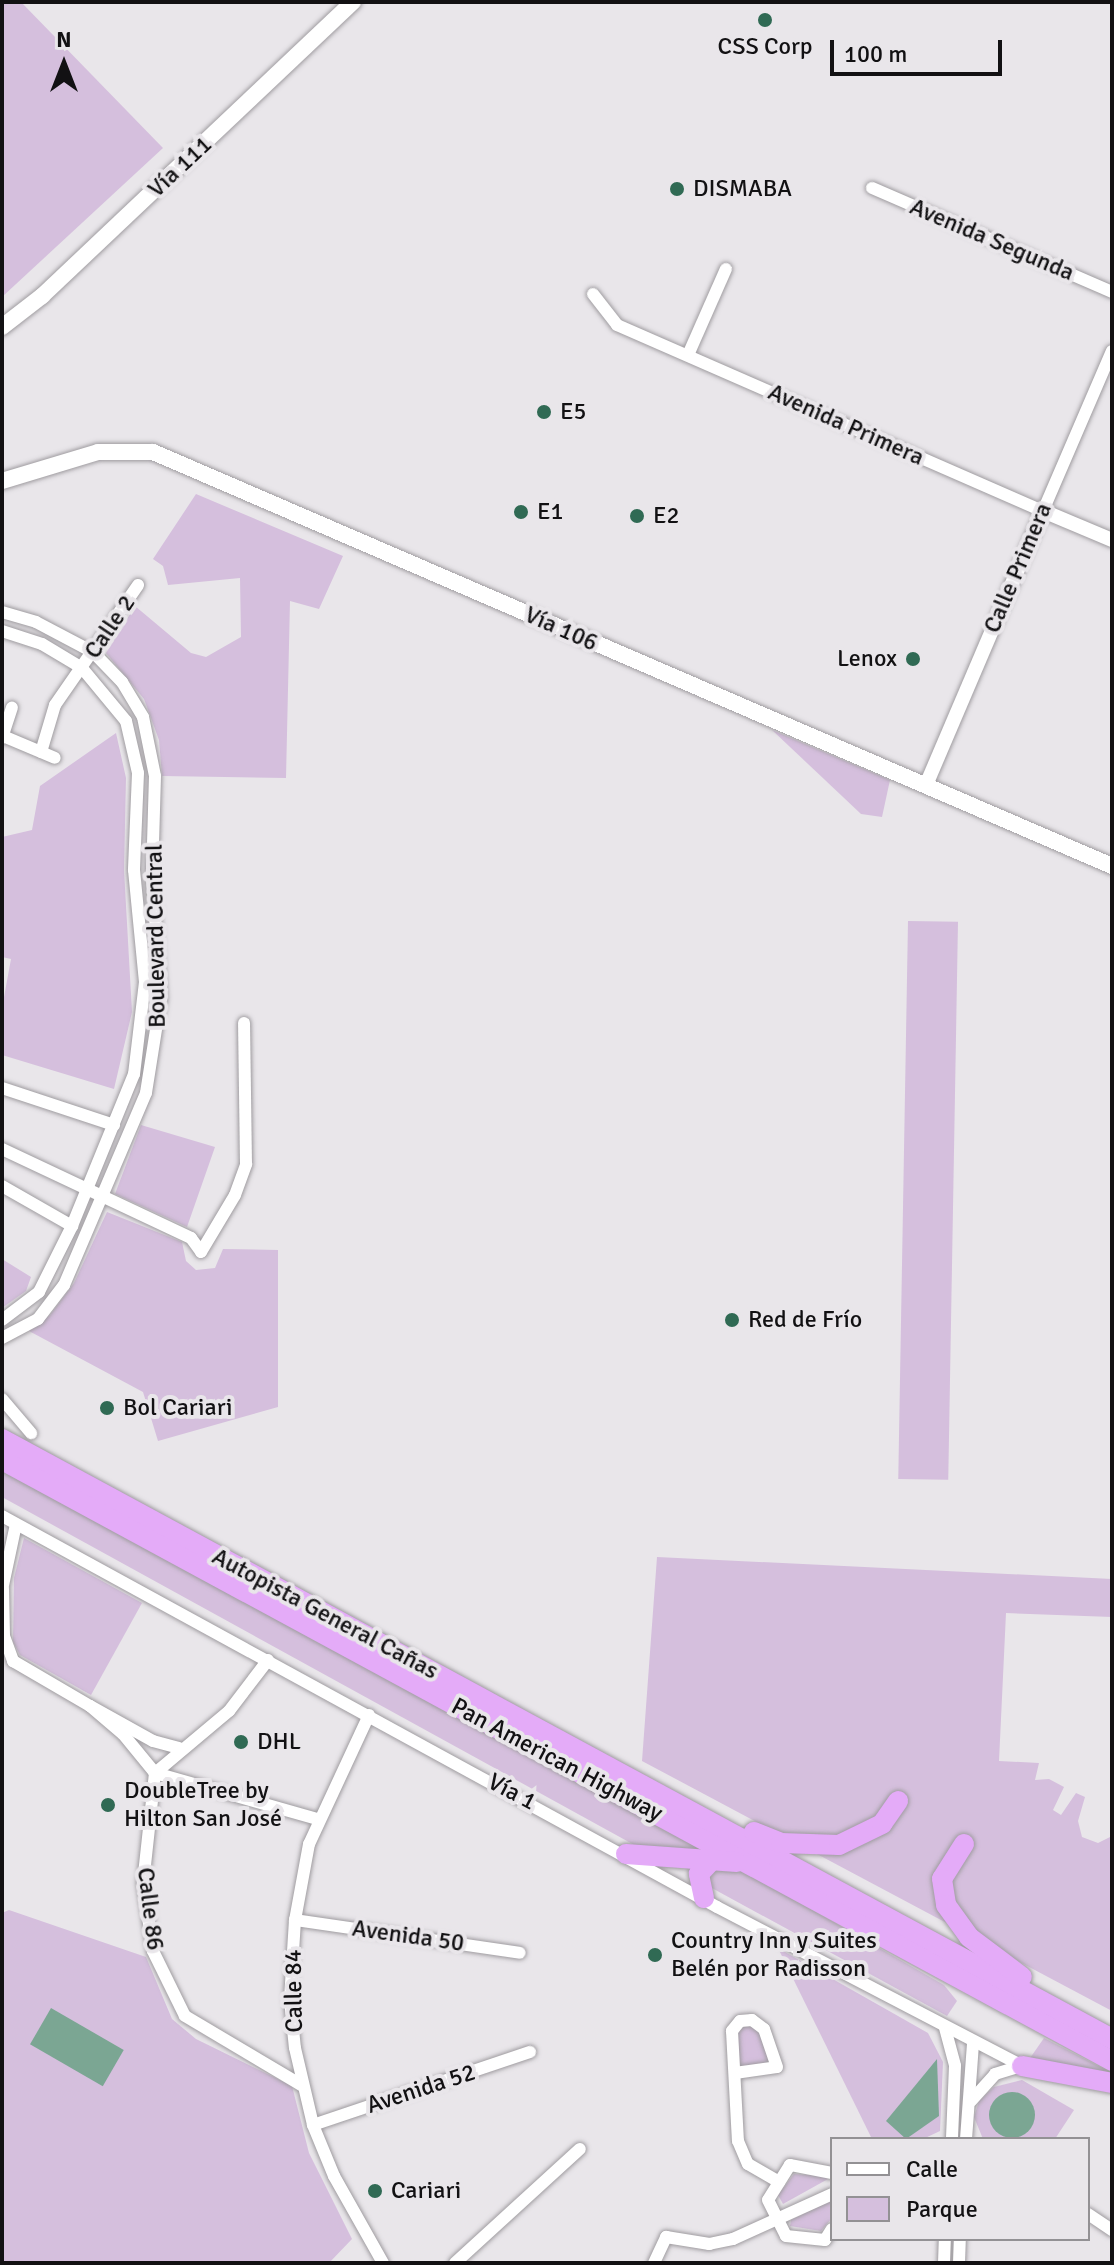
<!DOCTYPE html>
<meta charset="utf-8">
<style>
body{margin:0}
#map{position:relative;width:1114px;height:2265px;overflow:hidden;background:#e9e6ea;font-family:Signika,sans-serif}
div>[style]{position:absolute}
.green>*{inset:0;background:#d5bfdd;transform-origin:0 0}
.water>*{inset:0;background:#7ba693;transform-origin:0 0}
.round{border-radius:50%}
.roads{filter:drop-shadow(0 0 2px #9f9ca0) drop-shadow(0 0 2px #9f9ca0)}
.minor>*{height:12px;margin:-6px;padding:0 6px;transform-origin:6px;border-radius:6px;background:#fff}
.tertiary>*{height:14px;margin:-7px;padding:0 7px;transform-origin:7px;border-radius:7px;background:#fff}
.secondary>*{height:16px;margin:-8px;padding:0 8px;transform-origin:8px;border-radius:8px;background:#fff}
.trunk>*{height:20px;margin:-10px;padding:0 10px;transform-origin:10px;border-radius:10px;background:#e4abf8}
.dots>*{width:22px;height:22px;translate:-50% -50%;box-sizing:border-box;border:4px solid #e9e6ea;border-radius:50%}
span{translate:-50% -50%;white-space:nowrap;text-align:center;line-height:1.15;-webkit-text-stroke:8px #e9e6ea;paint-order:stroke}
.poi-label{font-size:24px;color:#121113}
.left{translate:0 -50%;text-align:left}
.right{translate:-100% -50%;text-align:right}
.street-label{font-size:24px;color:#121113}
.frame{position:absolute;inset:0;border:4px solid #121113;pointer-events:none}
.legend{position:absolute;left:830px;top:2137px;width:260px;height:104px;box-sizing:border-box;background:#e9e6ea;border:2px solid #939194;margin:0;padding:10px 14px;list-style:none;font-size:24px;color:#121113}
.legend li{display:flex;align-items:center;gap:16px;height:40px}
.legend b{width:40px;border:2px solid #939194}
.north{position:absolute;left:24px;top:24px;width:80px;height:80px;-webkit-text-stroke:6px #e9e6ea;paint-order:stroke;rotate:0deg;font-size:22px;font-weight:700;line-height:32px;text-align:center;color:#121113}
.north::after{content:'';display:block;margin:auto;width:28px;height:36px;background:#121113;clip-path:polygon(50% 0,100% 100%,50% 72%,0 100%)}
.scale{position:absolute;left:830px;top:40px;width:172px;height:36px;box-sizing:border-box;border:4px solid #121113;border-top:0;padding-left:10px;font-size:24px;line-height:28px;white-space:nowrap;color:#121113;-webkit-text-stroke:6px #e9e6ea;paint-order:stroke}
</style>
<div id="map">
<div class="green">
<div style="clip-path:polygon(2px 2px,21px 2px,163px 148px,2px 297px)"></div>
<div style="clip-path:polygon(196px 494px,343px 556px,319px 609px,290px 601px,286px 778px,162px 776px,159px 740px,144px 699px,106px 653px,135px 606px,191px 653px,206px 657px,241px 637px,240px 578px,168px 585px,163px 566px,153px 559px)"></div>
<div style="clip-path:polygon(772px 730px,890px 780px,882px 817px,861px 814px)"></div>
<div style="clip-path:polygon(116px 733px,126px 778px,124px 870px,132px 1012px,114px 1089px,2px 1055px,2px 1008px,11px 959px,2px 957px,2px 837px,32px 830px,40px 786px)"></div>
<div style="left:908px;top:921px;width:50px;height:558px;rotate:1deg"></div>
<div style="clip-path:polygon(141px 1125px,215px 1147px,187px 1227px,115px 1194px)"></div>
<div style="clip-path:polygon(107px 1212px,182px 1242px,186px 1261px,196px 1270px,215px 1268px,223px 1249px,278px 1250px,278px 1407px,158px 1441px,143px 1392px,29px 1331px,50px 1315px,74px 1283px)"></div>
<div style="clip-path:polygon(2px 1259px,31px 1277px,26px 1291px,2px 1308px)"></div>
<div style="clip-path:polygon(2px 1466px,713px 1854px,647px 1852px,2px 1497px)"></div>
<div style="clip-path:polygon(24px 1538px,142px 1603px,91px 1695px,20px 1655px,13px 1642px,14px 1578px)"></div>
<div style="clip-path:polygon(657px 1557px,1112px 1579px,1112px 1617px,1006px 1613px,999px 1761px,1039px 1763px,1035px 1780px,1049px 1779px,1064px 1787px,1053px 1810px,1061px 1815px,1076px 1793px,1085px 1797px,1078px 1821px,1082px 1837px,1098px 1843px,1112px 1836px,1112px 2011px,642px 1761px)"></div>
<div style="clip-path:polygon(709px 1865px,739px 1868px,944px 1985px,957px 2001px,947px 2016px,710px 1887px)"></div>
<div style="clip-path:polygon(9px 1910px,146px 1957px,172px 2019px,196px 2039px,292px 2086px,309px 2153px,352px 2239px,329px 2263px,2px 2263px,2px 1913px)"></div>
<div style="clip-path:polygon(778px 1948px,928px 2033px,943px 2062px,940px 2131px,923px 2139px,872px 2139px)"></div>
<div style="clip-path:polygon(748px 2025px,758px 2027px,771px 2066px,738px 2068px,737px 2031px)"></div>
<div style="clip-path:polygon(1044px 2038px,1112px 2073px,1028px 2061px)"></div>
<div style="clip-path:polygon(1022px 2080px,1074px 2110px,1055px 2139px,983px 2139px,974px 2117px,979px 2101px,994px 2087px)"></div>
<div style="clip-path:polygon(794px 2174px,825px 2176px,828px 2179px,783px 2204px,778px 2195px)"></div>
<div style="clip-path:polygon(832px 2200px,832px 2218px,821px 2231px,790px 2226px,791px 2220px)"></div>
</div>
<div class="water">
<div style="left:51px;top:2008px;width:84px;height:42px;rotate:30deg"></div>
<div style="clip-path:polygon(937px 2059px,939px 2116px,906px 2139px,886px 2121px)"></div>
<div class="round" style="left:989px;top:2092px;width:46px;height:46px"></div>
</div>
<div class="roads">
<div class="minor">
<div style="left:872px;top:188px;width:262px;rotate:23.4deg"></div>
<div style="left:593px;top:294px;width:39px;rotate:52deg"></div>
<div style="left:617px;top:325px;width:465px;rotate:23.6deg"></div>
<div style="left:1043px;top:511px;width:174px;rotate:-66.7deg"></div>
<div style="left:688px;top:355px;width:94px;rotate:-66.2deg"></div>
<div style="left:2px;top:612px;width:35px;rotate:16deg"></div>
<div style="left:36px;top:622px;width:64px;rotate:27.8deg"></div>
<div style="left:93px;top:652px;width:42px;rotate:46deg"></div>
<div style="left:122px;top:682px;width:41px;rotate:59deg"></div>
<div style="left:143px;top:717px;width:60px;rotate:78.5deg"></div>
<div style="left:155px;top:776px;width:100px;rotate:91.7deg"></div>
<div style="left:152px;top:876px;width:122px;rotate:85.8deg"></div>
<div style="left:161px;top:998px;width:96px;rotate:99deg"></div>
<div style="left:146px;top:1093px;width:209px;rotate:113.1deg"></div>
<div style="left:64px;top:1285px;width:43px;rotate:127.4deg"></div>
<div style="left:38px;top:1319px;width:41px;rotate:152.2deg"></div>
<div style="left:2px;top:631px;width:42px;rotate:18deg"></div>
<div style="left:42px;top:644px;width:47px;rotate:31deg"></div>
<div style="left:82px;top:668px;width:69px;rotate:50.3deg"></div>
<div style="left:126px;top:721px;width:53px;rotate:77deg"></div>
<div style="left:138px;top:773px;width:97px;rotate:92.4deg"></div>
<div style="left:134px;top:870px;width:113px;rotate:84.4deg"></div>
<div style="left:145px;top:982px;width:93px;rotate:96.8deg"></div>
<div style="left:134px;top:1074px;width:164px;rotate:112.2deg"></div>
<div style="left:72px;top:1226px;width:74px;rotate:116.6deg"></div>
<div style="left:39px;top:1292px;width:46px;rotate:142.9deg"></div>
<div style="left:3px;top:736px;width:56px;rotate:22.9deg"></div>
<div style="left:2px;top:738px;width:32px;rotate:-72deg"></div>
<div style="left:41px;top:752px;width:49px;rotate:-73.4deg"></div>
<div style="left:55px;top:705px;width:146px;rotate:-55.3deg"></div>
<div style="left:2px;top:1088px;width:118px;rotate:18.3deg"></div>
<div style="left:2px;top:1149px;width:209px;rotate:25.2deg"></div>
<div style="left:191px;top:1238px;width:17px;rotate:54deg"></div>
<div style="left:201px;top:1252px;width:66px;rotate:-59.2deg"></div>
<div style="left:235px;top:1195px;width:33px;rotate:-70deg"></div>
<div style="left:246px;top:1164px;width:141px;rotate:-90.8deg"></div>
<div style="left:2px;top:1186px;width:81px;rotate:29.7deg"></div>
<div style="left:2px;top:1399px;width:45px;rotate:49.5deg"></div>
<div style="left:2px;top:1516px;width:815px;rotate:28.67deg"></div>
<div style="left:717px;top:1907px;width:344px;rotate:27.5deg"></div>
<div style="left:3px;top:1589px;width:47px;rotate:88.8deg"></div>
<div style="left:4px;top:1636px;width:27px;rotate:70deg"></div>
<div style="left:13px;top:1661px;width:89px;rotate:30.3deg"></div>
<div style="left:2px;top:1590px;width:67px;rotate:-78deg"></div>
<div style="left:268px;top:1660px;width:64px;rotate:127.4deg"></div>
<div style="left:229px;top:1711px;width:97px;rotate:140deg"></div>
<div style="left:155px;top:1773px;width:111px;rotate:96.2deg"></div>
<div style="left:143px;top:1883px;width:69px;rotate:81.6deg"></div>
<div style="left:153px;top:1951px;width:72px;rotate:63.8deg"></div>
<div style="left:185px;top:2016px;width:135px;rotate:30.7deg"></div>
<div style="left:369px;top:1715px;width:142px;rotate:114.9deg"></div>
<div style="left:309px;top:1844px;width:77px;rotate:100.4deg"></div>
<div style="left:295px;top:1920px;width:80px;rotate:93.6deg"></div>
<div style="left:290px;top:2000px;width:48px;rotate:84.1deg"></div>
<div style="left:295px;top:2048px;width:79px;rotate:76.8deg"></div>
<div style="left:313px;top:2125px;width:55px;rotate:67.6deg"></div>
<div style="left:334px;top:2176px;width:100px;rotate:60.6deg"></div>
<div style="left:179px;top:1748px;width:27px;rotate:-165deg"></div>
<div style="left:153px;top:1741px;width:72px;rotate:-150.9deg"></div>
<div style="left:90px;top:1706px;width:43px;rotate:40.3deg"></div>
<div style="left:123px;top:1734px;width:50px;rotate:50.6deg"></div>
<div style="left:155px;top:1773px;width:169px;rotate:15.8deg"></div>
<div style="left:295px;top:1920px;width:227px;rotate:8.3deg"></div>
<div style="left:945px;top:2028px;width:39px;rotate:75deg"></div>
<div style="left:955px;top:2066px;width:73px;rotate:92.4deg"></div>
<div style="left:735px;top:2073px;width:42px;rotate:-8.1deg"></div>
<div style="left:777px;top:2067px;width:40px;rotate:-108.9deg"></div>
<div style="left:764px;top:2029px;width:15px;rotate:-143deg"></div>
<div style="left:752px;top:2020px;width:12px;rotate:175deg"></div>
<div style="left:740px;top:2021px;width:13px;rotate:129deg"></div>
<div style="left:732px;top:2031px;width:110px;rotate:86.9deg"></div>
<div style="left:738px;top:2141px;width:25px;rotate:67deg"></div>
<div style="left:748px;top:2164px;width:36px;rotate:30deg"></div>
<div style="left:971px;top:2101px;width:36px;rotate:-48deg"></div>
<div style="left:995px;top:2074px;width:28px;rotate:-17deg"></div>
<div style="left:313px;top:2125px;width:229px;rotate:-18.6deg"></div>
<div style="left:966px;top:2139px;width:96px;rotate:-85.8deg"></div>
<div style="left:832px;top:2173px;width:43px;rotate:-169.2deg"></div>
<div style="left:790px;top:2165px;width:41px;rotate:122.2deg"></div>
<div style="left:768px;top:2200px;width:40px;rotate:63.4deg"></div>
<div style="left:786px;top:2236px;width:39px;rotate:6deg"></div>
<div style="left:825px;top:2240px;width:13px;rotate:-58deg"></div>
<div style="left:1088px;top:2214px;width:29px;rotate:34deg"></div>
<div style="left:455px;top:2263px;width:169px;rotate:-42.4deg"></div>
<div style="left:654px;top:2263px;width:29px;rotate:-65deg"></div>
<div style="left:666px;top:2237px;width:44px;rotate:9.2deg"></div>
<div style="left:709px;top:2244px;width:25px;rotate:-12deg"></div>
<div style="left:733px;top:2239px;width:109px;rotate:-24.4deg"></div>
<div style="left:944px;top:2263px;width:24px;rotate:-88deg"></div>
<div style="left:959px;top:2263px;width:24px;rotate:-88deg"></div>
</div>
<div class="tertiary">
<div style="left:926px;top:785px;width:298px;rotate:-66.9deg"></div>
<div style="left:1043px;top:511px;width:75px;rotate:22.8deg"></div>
</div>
<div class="secondary">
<div style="left:2px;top:327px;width:51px;rotate:-37.8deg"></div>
<div style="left:42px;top:296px;width:428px;rotate:-43.4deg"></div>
<div style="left:2px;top:481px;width:100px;rotate:-16.8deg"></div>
<div style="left:98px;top:452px;width:55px"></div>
<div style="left:153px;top:452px;width:1045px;rotate:23.35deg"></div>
</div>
<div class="trunk">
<div style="left:2px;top:1439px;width:1262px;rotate:28.39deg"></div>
<div style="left:2px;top:1460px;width:1262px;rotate:28.43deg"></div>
<div style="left:754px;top:1832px;width:29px;rotate:22deg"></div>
<div style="left:781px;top:1843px;width:58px;rotate:2deg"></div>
<div style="left:839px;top:1845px;width:48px;rotate:-26deg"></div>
<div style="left:882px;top:1824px;width:28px;rotate:-55deg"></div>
<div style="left:964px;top:1844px;width:41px;rotate:122.2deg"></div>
<div style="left:942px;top:1879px;width:26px;rotate:81deg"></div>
<div style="left:946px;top:1905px;width:39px;rotate:54deg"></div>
<div style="left:969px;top:1937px;width:66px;rotate:37deg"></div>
<div style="left:626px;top:1854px;width:111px;rotate:4.1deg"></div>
<div style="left:704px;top:1898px;width:25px;rotate:-102deg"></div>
<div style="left:699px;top:1874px;width:21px;rotate:-47deg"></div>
<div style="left:1022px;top:2066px;width:92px;rotate:10.7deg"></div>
</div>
</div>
<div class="dots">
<div style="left:765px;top:20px;background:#306a54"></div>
<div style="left:677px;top:189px;background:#306a54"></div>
<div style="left:544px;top:412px;background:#306a54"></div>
<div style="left:521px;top:512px;background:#306a54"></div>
<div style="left:637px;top:516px;background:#306a54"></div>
<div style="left:913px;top:659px;background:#306a54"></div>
<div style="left:732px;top:1320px;background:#306a54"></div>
<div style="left:107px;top:1408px;background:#306a54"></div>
<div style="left:241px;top:1742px;background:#306a54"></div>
<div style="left:108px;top:1805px;background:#306a54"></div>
<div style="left:655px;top:1955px;background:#306a54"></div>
<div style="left:375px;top:2191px;background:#306a54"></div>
</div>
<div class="poi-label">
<span style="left:765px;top:47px">CSS Corp</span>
<span class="left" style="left:693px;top:189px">DISMABA</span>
<span class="left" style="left:560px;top:412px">E5</span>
<span class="left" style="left:537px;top:512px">E1</span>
<span class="left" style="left:653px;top:516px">E2</span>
<span class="right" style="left:897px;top:659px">Lenox</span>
<span class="left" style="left:748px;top:1320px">Red de Frío</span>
<span class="left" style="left:123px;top:1408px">Bol Cariari</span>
<span class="left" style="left:257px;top:1742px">DHL</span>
<span class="left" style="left:124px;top:1805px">DoubleTree by<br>Hilton San José</span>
<span class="left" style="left:671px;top:1955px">Country Inn y Suites<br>Belén por Radisson</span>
<span class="left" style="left:391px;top:2191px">Cariari</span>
</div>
<div class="street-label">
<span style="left:180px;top:167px;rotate:-43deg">Vía 111</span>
<span style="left:992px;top:240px;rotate:23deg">Avenida Segunda</span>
<span style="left:846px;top:425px;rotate:24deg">Avenida Primera</span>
<span style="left:1018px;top:568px;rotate:-67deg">Calle Primera</span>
<span style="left:110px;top:627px;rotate:-56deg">Calle 2</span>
<span style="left:561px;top:629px;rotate:24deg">Vía 106</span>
<span style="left:156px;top:936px;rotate:-91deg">Boulevard Central</span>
<span style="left:325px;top:1614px;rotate:28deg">Autopista General Cañas</span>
<span style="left:557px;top:1760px;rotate:28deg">Pan American Highway</span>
<span style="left:512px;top:1792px;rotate:28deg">Vía 1</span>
<span style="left:150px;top:1909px;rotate:83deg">Calle 86</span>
<span style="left:408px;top:1936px;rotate:8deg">Avenida 50</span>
<span style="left:294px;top:1991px;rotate:-91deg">Calle 84</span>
<span style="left:421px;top:2089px;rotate:-18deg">Avenida 52</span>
</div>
<div class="frame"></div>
<ul class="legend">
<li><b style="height:10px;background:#fff"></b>Calle</li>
<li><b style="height:22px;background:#d5bfdd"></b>Parque</li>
</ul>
<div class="north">N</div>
<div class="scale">100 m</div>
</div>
